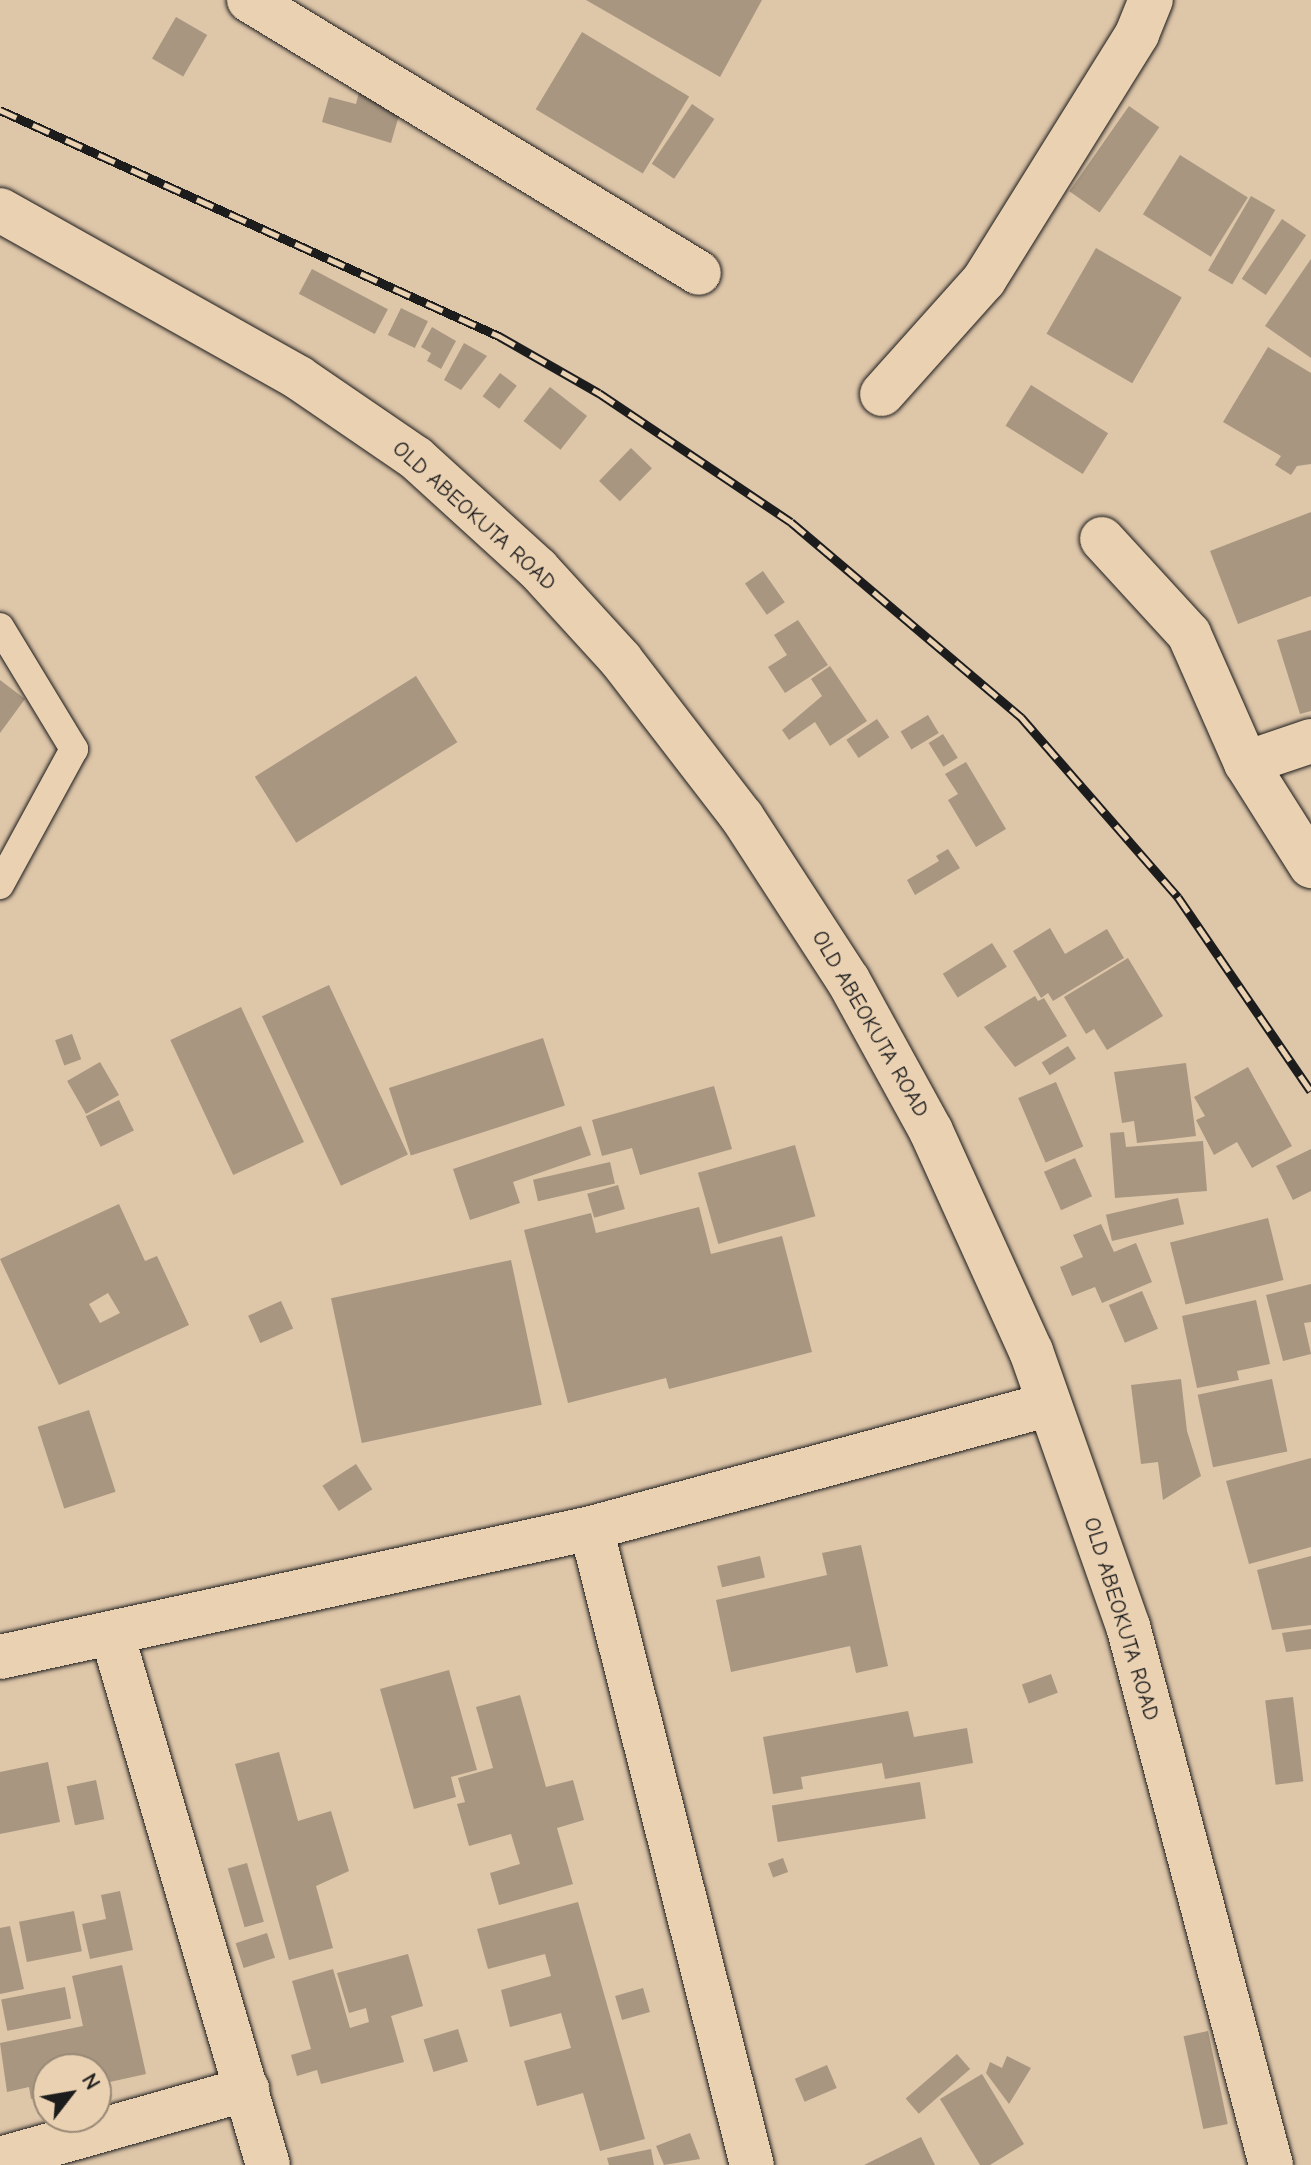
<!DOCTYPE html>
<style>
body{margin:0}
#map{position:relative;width:1311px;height:2165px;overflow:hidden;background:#dec6a9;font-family:"Comic Neue",sans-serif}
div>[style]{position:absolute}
.building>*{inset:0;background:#a89681;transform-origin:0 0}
.roads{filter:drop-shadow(0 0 2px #1c1c1c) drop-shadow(0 0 2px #1c1c1c)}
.service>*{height:28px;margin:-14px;padding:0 14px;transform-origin:14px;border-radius:14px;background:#ead1b2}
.minor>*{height:44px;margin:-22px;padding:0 22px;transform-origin:22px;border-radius:22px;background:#ead1b2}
.trunk>*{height:44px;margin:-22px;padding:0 22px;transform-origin:22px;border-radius:22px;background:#ead1b2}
.rail>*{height:9px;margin-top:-4.5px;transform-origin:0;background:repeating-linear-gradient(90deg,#ead1b2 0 18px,#1c1c1c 0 36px);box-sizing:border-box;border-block:2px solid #1c1c1c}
span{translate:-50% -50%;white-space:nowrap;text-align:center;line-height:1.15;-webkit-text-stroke:6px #ead1b2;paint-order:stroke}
.street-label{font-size:22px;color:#1c1c1c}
.north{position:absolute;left:32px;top:2053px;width:80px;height:80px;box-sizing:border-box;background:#ead1b2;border:2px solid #988976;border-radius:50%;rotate:59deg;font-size:22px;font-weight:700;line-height:32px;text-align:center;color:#1c1c1c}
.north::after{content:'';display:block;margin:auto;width:28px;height:36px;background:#1c1c1c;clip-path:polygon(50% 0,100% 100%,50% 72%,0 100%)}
</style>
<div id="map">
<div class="building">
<div style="clip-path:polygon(586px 0,762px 0,720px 77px)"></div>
<div style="left:176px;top:17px;width:36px;height:48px;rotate:30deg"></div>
<div style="left:582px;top:32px;width:125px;height:90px;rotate:31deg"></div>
<div style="clip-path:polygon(359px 92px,402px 105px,391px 143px,322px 122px,329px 97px,356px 104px)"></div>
<div style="left:692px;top:104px;width:27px;height:72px;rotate:34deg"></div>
<div style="left:1129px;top:106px;width:37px;height:104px;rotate:35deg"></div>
<div style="left:1180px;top:155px;width:80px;height:70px;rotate:32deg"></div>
<div style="left:1251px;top:196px;width:28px;height:86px;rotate:30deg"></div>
<div style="left:1282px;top:219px;width:29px;height:72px;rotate:34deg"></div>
<div style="left:1096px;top:248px;width:99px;height:99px;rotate:30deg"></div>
<div style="clip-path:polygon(1311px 259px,1311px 358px,1265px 326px)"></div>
<div style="left:312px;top:269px;width:86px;height:28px;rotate:28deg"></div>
<div style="left:401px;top:308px;width:30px;height:30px;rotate:26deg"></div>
<div style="clip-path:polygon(432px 327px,456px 341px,441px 369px,427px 361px,431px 353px,421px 347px)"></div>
<div style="clip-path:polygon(464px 343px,487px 356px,461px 390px,444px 380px)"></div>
<div style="clip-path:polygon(1268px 347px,1311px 373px,1311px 464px,1297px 466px,1291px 475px,1275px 465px,1281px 456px,1223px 422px)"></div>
<div style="left:500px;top:373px;width:21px;height:29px;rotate:37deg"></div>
<div style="left:1031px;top:385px;width:91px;height:48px;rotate:32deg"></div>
<div style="left:550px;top:387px;width:47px;height:43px;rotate:38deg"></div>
<div style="left:631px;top:448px;width:29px;height:46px;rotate:44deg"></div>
<div style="clip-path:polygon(1311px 512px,1311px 596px,1238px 624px,1210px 551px)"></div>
<div style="left:763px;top:571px;width:38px;height:22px;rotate:55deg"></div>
<div style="clip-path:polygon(798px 620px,828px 665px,785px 693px,768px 667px,787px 655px,774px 635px)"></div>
<div style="clip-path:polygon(1311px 630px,1311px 711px,1300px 714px,1277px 640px)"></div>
<div style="clip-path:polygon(830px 666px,867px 721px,830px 746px,815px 722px,789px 740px,782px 730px,822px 696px,811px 679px)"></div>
<div style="left:416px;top:676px;width:78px;height:190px;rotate:58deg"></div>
<div style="clip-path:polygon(0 680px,25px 699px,0 733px)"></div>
<div style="left:928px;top:715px;width:21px;height:32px;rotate:59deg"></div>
<div style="left:877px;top:719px;width:22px;height:37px;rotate:56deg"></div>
<div style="left:943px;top:734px;width:28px;height:17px;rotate:58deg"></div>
<div style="clip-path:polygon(966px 762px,1006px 829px,976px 847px,948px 800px,958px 794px,945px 774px)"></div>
<div style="clip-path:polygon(948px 849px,960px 868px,915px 895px,907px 880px,939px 861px,936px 856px)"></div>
<div style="clip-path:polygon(1050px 928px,1065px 954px,1107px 929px,1124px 958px,1053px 1001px,1048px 993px,1041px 998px,1013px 951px)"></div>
<div style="left:992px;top:943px;width:28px;height:58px;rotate:58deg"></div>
<div style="clip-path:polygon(1128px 958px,1163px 1016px,1107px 1050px,1094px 1029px,1086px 1034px,1064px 997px)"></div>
<div style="left:329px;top:985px;width:187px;height:74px;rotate:65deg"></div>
<div style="clip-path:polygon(1035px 996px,1038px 1001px,1044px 998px,1067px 1036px,1015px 1067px,984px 1027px)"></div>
<div style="left:241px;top:1007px;width:149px;height:78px;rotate:65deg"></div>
<div style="left:72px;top:1034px;width:27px;height:18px;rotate:70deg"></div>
<div style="left:543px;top:1038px;width:71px;height:162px;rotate:72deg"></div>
<div style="left:1068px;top:1046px;width:15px;height:31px;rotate:58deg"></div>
<div style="left:100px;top:1062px;width:38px;height:38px;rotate:60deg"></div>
<div style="clip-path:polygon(1186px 1063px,1196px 1136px,1137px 1143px,1134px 1121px,1122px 1123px,1114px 1072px)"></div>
<div style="clip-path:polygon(1248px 1067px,1292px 1146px,1252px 1168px,1237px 1142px,1214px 1155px,1196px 1120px,1205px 1116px,1194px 1097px)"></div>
<div style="left:1056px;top:1082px;width:70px;height:41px;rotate:67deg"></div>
<div style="clip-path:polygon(714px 1086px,732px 1149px,640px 1175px,632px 1148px,602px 1156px,592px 1120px)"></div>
<div style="left:119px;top:1100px;width:34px;height:37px;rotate:64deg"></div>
<div style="clip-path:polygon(581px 1126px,591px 1155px,513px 1182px,520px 1203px,470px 1220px,453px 1169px)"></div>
<div style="clip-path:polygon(1124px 1132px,1126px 1147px,1203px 1141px,1207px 1191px,1115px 1198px,1110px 1133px)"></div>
<div style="left:795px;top:1145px;width:74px;height:101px;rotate:74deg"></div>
<div style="clip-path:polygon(1311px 1149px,1311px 1191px,1293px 1200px,1276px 1166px)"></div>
<div style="left:1075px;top:1158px;width:42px;height:34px;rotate:66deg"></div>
<div style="left:610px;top:1162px;width:22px;height:79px;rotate:77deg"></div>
<div style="left:618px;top:1185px;width:25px;height:32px;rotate:74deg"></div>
<div style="left:1178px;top:1198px;width:27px;height:74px;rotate:77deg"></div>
<div style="clip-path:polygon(evenodd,119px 1204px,145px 1261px,157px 1256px,189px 1325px,59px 1385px,0 1259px,119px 1204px,108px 1293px,120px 1313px,100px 1323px,89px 1304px,108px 1293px)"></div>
<div style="clip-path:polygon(699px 1207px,711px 1254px,782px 1236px,812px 1352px,669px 1389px,666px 1378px,568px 1403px,524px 1230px,591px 1213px,596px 1233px)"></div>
<div style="left:1268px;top:1218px;width:64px;height:101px;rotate:76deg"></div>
<div style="clip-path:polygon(1101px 1224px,1114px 1252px,1136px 1243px,1152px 1282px,1102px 1303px,1095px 1287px,1072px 1296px,1060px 1267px,1083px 1257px,1073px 1235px)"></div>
<div style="left:511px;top:1260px;width:148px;height:184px;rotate:78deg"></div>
<div style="clip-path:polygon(1311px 1284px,1311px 1322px,1304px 1323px,1311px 1354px,1283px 1361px,1266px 1295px)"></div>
<div style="left:1142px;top:1291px;width:41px;height:36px;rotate:67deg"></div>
<div style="clip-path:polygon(1256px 1300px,1270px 1364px,1237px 1371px,1239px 1380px,1197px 1388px,1182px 1316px)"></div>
<div style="left:281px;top:1301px;width:30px;height:36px;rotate:66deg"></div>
<div style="clip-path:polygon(1181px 1379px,1187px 1431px,1201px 1476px,1163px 1500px,1158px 1462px,1141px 1464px,1131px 1385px)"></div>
<div style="left:1272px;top:1379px;width:74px;height:76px;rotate:78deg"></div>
<div style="left:89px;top:1410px;width:86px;height:54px;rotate:72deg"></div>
<div style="clip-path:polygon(1311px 1458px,1311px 1547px,1249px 1564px,1226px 1481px)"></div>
<div style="left:356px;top:1464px;width:30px;height:40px;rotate:57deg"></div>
<div style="clip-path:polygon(861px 1545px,888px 1666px,856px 1673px,850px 1646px,731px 1672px,716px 1600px,827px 1575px,822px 1553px)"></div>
<div style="left:760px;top:1556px;width:22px;height:44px;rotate:77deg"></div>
<div style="clip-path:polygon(1311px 1556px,1311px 1625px,1272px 1630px,1257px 1570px)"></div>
<div style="clip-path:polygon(1311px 1629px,1311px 1649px,1286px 1652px,1282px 1633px)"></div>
<div style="clip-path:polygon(449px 1670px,477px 1770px,451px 1777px,456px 1797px,414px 1809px,380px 1689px)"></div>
<div style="left:1051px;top:1674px;width:20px;height:31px;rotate:70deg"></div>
<div style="clip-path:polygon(520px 1695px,546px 1787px,573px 1780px,584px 1820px,557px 1828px,573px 1884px,499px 1905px,490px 1873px,520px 1864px,511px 1834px,469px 1846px,457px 1804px,465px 1802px,458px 1778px,493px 1768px,476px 1707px)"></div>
<div style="left:1293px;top:1697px;width:85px;height:28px;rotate:83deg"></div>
<div style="clip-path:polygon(908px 1711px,914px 1737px,967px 1728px,973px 1763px,885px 1779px,882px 1763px,801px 1777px,803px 1789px,773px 1794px,763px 1737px)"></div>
<div style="clip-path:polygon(279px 1752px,298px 1821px,331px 1811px,349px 1871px,316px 1886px,333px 1948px,289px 1960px,235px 1764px)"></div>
<div style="clip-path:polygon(48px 1762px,60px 1822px,0 1834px,0 1772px)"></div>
<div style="left:96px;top:1780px;width:40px;height:30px;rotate:78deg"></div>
<div style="left:920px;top:1782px;width:37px;height:150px;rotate:81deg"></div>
<div style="left:783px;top:1858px;width:15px;height:16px;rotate:70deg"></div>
<div style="left:247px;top:1863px;width:61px;height:20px;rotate:74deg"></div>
<div style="clip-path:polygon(120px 1891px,133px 1950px,90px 1959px,82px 1924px,106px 1919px,101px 1895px)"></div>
<div style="clip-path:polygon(578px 1902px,645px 2139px,600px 2151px,583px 2093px,537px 2106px,524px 2061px,571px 2048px,561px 2013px,510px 2027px,501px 1990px,551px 1976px,545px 1954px,488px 1969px,477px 1929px)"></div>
<div style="left:74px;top:1911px;width:41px;height:56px;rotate:79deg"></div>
<div style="clip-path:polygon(10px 1926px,24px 1989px,0 1994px,0 1928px)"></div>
<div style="left:267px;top:1933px;width:26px;height:33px;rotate:72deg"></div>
<div style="clip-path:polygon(408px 1954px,423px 2006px,391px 2016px,404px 2062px,321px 2084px,317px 2070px,297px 2076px,291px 2055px,311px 2049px,292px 1981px,333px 1969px,350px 2028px,369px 2022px,366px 2008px,349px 2013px,337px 1973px)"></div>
<div style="clip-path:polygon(122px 1965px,146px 2074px,96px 2085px,96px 2069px,48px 2069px,48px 2095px,31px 2099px,29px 2087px,7px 2092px,0 2043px,83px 2026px,72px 1976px)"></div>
<div style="left:65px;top:1987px;width:32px;height:65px;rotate:79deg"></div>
<div style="left:643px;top:1988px;width:25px;height:29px;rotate:74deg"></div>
<div style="left:458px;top:2029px;width:34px;height:36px;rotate:73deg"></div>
<div style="left:1208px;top:2031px;width:95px;height:25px;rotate:78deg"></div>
<div style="left:957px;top:2054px;width:20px;height:68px;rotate:49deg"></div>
<div style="clip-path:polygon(1007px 2056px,1031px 2068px,1009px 2104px,986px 2073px,990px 2062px,1002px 2068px)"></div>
<div style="left:827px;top:2065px;width:25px;height:35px;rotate:67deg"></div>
<div style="clip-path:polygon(982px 2074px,1024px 2144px,990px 2165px,980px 2165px,940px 2099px)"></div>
<div style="clip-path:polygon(690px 2133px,700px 2159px,664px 2165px,656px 2146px)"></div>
<div style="clip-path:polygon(921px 2137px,935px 2165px,864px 2165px)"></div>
<div style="clip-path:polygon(651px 2149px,654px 2165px,609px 2165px,607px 2158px)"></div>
</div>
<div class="roads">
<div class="service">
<div style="left:0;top:627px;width:143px;rotate:58.8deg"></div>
<div style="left:74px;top:749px;width:155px;rotate:118.6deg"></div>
</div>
<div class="minor">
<div style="left:249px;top:0;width:526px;rotate:31.24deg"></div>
<div style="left:882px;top:394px;width:153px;rotate:-48.2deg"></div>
<div style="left:984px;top:280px;width:290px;rotate:-58.1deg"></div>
<div style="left:1137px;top:34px;width:37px;rotate:-68deg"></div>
<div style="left:1102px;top:539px;width:129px;rotate:47.5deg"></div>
<div style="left:1189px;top:634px;width:141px;rotate:66.2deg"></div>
<div style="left:1246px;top:763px;width:122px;rotate:57.7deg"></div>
<div style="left:1246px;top:763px;width:69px;rotate:-18.7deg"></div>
<div style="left:591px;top:1528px;width:657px;rotate:75.82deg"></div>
<div style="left:112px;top:1634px;width:553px;rotate:73.63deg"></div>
<div style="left:0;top:1657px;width:605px;rotate:-12.31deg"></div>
<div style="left:591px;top:1528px;width:474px;rotate:-15.1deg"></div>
<div style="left:0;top:2159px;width:257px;rotate:-15.8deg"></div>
</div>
<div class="trunk">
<div style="left:0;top:210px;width:343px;rotate:29.3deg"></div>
<div style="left:299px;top:378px;width:142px;rotate:34.4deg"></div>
<div style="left:416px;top:458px;width:165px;rotate:42.3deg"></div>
<div style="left:538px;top:569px;width:123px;rotate:47.6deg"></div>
<div style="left:621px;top:660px;width:198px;rotate:52.4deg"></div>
<div style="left:742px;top:817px;width:194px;rotate:57deg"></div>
<div style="left:848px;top:980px;width:172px;rotate:61.2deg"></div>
<div style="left:931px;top:1131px;width:242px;rotate:65.6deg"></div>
<div style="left:1031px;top:1351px;width:292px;rotate:70.6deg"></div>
<div style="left:1128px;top:1626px;width:558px;rotate:75.14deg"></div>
</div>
</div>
<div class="rail">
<div style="left:0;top:110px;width:548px;rotate:24.37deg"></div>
<div style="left:499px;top:336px;width:115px;rotate:29.7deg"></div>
<div style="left:599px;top:393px;width:231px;rotate:33.9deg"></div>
<div style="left:791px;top:522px;width:302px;rotate:40.3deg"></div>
<div style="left:1021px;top:717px;width:239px;rotate:48.9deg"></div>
<div style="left:1178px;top:897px;width:235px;rotate:55.6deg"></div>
</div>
<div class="street-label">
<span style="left:474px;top:516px;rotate:42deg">OLD ABEOKUTA ROAD</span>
<span style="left:870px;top:1024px;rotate:60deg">OLD ABEOKUTA ROAD</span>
<span style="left:1121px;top:1619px;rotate:73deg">OLD ABEOKUTA ROAD</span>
</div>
<div class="north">N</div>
</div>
